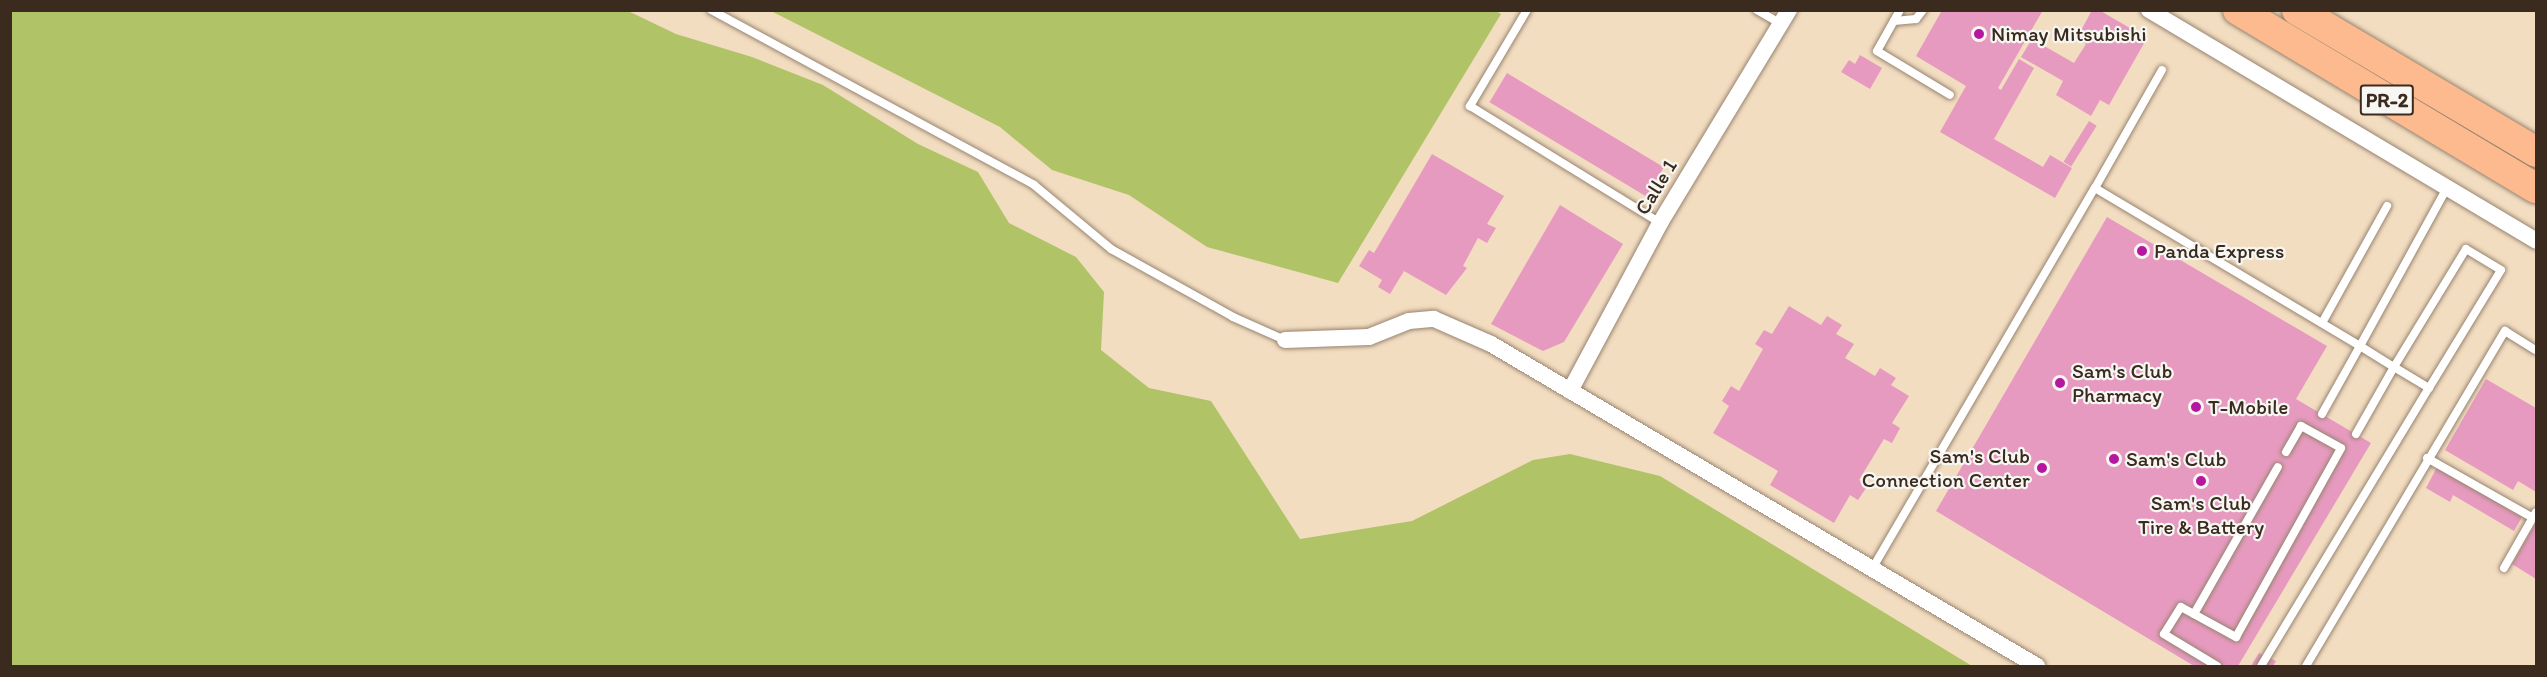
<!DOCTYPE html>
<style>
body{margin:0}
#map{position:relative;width:2547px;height:677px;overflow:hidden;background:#f3ddc1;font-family:Itim,sans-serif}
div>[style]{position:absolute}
.green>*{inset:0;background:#b0c367}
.building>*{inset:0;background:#e79abf;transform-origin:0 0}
.roads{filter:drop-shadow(0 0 2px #978470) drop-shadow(0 0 2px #978470)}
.lane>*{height:8px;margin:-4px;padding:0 4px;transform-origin:4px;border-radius:4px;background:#fff}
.street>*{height:16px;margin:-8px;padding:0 8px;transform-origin:8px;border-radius:8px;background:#fff}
.highway>*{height:30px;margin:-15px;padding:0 15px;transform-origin:15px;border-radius:15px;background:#fcba8e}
.dots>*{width:16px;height:16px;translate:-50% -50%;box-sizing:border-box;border:3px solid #f6f6f2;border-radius:50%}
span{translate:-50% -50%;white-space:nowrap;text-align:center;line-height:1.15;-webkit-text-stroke:4.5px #f6f6f2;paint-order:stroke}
.shield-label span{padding:2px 4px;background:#f6f6f2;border:2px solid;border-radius:4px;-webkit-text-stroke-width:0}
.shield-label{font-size:20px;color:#3b2a1e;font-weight:700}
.poi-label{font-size:21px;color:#3b2a1e}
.left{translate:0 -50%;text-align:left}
.right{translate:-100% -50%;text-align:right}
.street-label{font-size:21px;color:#3b2a1e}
.frame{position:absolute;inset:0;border:12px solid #3b2a1e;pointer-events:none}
</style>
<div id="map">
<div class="green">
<div style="clip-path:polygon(10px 11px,628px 11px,676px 34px,752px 57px,823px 85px,918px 144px,978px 172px,1009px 223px,1076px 257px,1104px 292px,1101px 350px,1149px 388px,1211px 401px,1300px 539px,1412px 521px,1533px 460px,1570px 454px,1660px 476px,1972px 666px,11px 666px)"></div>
<div style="clip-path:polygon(1496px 11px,1501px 14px,1338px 283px,1207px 247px,1129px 195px,1052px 170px,1000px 127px,771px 11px)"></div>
</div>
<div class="building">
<div style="clip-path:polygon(1938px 10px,2043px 10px,1998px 88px,2001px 90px,2019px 59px,2034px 68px,1994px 139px,2043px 167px,2050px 155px,2072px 168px,2055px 198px,1940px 132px,1966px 86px,1916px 56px,1941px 12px)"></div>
<div style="clip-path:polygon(2092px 10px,2099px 10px,2147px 38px,2109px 105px,2100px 100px,2091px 116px,2056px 95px,2063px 81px,2021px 57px,2032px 39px,2074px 63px,2086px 44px,2077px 38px)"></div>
<div style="clip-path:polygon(1860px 55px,1882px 68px,1870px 89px,1841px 72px,1849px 60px,1855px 64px)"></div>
<div style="left:1507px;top:73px;width:183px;height:34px;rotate:31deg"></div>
<div style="left:2089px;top:121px;width:9px;height:48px;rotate:32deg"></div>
<div style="clip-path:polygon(1432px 154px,1504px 196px,1487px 224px,1496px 228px,1487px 243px,1478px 238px,1463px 266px,1467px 268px,1446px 295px,1404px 271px,1390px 294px,1378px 287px,1382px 280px,1359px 266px,1369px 250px,1374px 253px)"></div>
<div style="clip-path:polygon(1560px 205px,1623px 244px,1564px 342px,1543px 351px,1491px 324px)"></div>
<div style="clip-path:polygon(2107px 217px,2327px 346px,2296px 399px,2371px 443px,2238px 666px,2194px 666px,1936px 511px)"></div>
<div style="clip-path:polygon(1789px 306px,1821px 325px,1827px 316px,1842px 325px,1836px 334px,1854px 344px,1845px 358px,1875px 376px,1880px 368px,1896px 378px,1891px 385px,1909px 396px,1892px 423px,1900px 428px,1892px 443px,1884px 439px,1859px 480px,1868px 485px,1858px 500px,1850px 495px,1834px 523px,1770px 485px,1778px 471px,1713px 433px,1729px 406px,1722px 401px,1731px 386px,1739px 391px,1763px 349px,1755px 344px,1764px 330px,1772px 334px)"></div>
<div style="clip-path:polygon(2486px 379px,2536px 408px,2536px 492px,2518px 481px,2513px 490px,2445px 450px)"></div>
<div style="clip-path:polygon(2437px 467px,2522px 517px,2514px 531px,2453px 495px,2450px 502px,2426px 488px)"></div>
<div style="clip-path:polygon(2536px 522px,2536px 579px,2512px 564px)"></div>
<div style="clip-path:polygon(2259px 653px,2276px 661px,2273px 666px,2251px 666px)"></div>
</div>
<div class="roads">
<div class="lane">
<div style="left:711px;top:10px;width:367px;rotate:28.4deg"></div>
<div style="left:1034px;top:185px;width:100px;rotate:39.7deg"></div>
<div style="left:1111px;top:249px;width:140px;rotate:29.1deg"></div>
<div style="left:1233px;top:317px;width:57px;rotate:23.9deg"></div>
<div style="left:1527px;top:10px;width:112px;rotate:120.7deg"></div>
<div style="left:1470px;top:106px;width:223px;rotate:31.6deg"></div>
<div style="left:1757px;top:10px;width:28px;rotate:30deg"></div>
<div style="left:1900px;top:10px;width:47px;rotate:119.3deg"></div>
<div style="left:1877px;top:51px;width:85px;rotate:31.1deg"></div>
<div style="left:1894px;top:21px;width:22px;rotate:-5deg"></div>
<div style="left:1916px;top:19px;width:11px;rotate:-52deg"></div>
<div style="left:2162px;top:70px;width:136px;rotate:119.6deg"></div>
<div style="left:2095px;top:188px;width:309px;rotate:30.8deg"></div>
<div style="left:2360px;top:346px;width:180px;rotate:-61.2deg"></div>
<div style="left:2322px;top:323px;width:134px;rotate:-60.9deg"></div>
<div style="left:2322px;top:414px;width:78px;rotate:-60.8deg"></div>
<div style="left:2360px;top:346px;width:40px;rotate:32deg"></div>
<div style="left:2394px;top:367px;width:41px;rotate:31deg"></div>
<div style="left:2429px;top:388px;width:138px;rotate:-58.6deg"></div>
<div style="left:2501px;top:270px;width:41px;rotate:-149deg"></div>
<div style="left:2466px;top:249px;width:138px;rotate:121.4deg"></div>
<div style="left:2394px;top:367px;width:77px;rotate:119.6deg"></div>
<div style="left:2427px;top:458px;width:122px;rotate:29.5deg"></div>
<div style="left:2504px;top:568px;width:64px;rotate:-60.3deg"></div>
<div style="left:1872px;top:569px;width:441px;rotate:-59.7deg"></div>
<div style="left:2194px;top:614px;width:169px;rotate:-60.3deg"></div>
<div style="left:2217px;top:666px;width:62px;rotate:-148.9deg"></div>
<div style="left:2164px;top:634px;width:32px;rotate:-58deg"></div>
<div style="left:2181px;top:607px;width:63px;rotate:28.6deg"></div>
<div style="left:2236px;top:637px;width:216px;rotate:-60.9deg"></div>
<div style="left:2341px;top:448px;width:46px;rotate:-151.2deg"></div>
<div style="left:2301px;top:426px;width:30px;rotate:120deg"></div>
<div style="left:2261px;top:666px;width:325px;rotate:-58.9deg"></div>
<div style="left:2306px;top:666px;width:390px;rotate:-59.3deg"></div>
<div style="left:2505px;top:331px;width:36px;rotate:32deg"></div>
</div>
<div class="street">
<div style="left:2149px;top:10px;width:451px;rotate:30.8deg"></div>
<div style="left:1285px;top:340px;width:84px;rotate:-2deg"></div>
<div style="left:1369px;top:337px;width:43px;rotate:-21.8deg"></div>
<div style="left:1409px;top:321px;width:25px;rotate:-5deg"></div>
<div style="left:1434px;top:319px;width:62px;rotate:23.7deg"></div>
<div style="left:1491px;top:344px;width:634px;rotate:30.53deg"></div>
<div style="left:1570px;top:391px;width:191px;rotate:-61.8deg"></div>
<div style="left:1660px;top:223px;width:249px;rotate:-58.8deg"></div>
</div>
<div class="highway">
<div style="left:2238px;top:10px;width:347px;rotate:30.9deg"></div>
<div style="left:2297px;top:10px;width:278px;rotate:30.7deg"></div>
</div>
</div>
<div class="dots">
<div style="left:1979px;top:34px;background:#b5179e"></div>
<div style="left:2142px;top:251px;background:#b5179e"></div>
<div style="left:2060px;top:383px;background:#b5179e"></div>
<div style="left:2196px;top:407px;background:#b5179e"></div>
<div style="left:2114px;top:459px;background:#b5179e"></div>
<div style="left:2042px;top:468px;background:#b5179e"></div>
<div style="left:2201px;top:481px;background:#b5179e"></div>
</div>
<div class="shield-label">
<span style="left:2387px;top:100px">PR-2</span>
</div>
<div class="poi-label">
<span class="left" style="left:1991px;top:34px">Nimay Mitsubishi</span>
<span class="left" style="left:2154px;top:251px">Panda Express</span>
<span class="left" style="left:2072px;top:383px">Sam's Club<br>Pharmacy</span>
<span class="left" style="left:2208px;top:407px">T-Mobile</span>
<span class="right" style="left:2030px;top:468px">Sam's Club<br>Connection Center</span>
<span class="left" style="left:2126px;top:459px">Sam's Club</span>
<span style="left:2201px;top:515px">Sam's Club<br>Tire &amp; Battery</span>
</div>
<div class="street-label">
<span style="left:1656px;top:187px;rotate:-59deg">Calle 1</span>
</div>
<div class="frame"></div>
</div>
